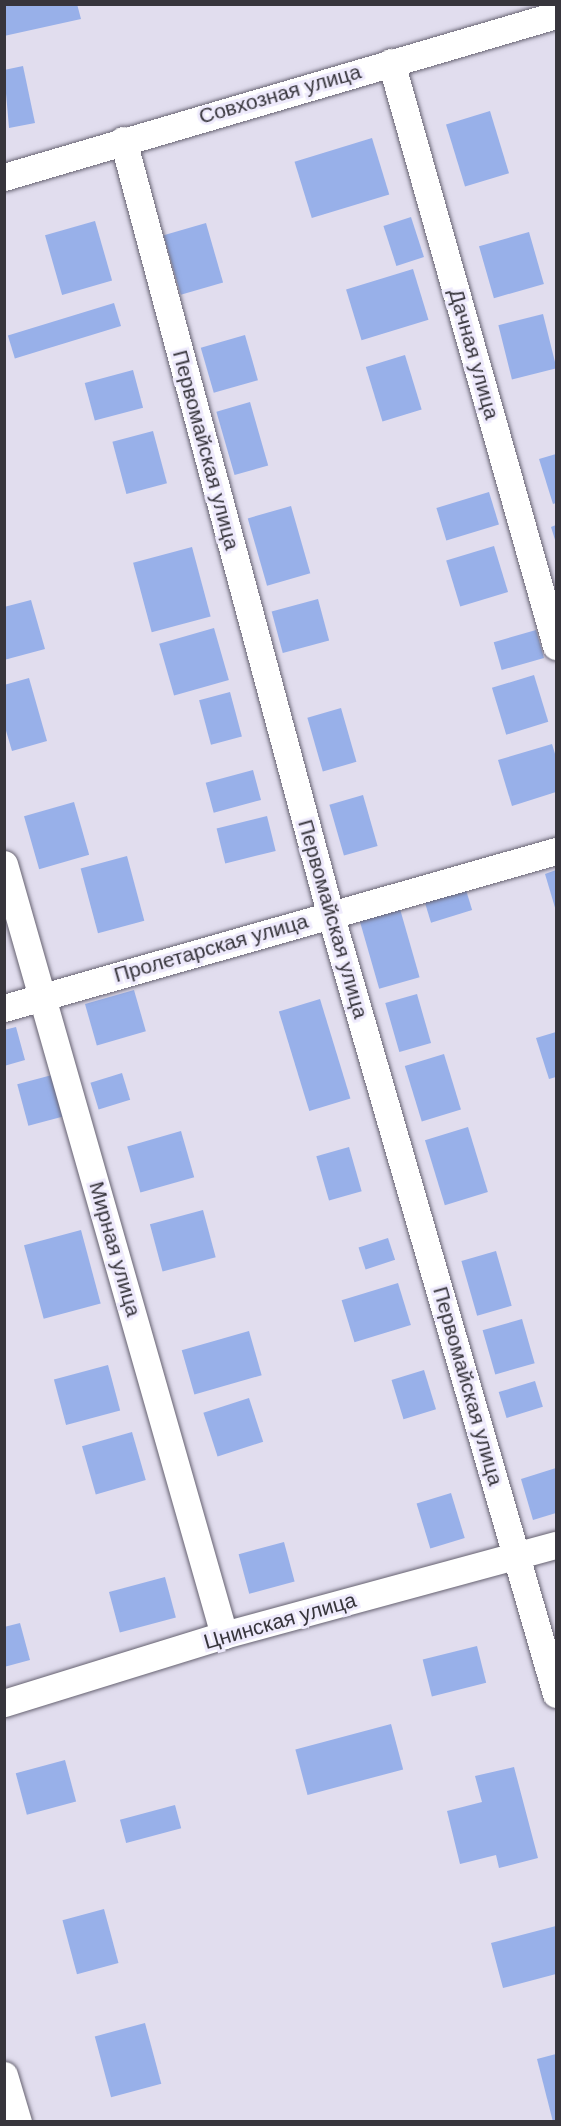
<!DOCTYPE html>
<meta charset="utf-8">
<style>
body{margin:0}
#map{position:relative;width:561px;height:2126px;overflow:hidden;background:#e1ddee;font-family:Arial,sans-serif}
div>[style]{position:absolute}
.building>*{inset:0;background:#98b0e9;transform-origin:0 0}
.roads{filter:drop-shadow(0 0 2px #666271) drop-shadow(0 0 2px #666271)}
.street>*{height:27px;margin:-13.5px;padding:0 13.5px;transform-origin:13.5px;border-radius:13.5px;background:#fff}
span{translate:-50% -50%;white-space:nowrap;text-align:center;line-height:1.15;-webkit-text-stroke:6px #eeeafc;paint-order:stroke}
.street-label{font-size:21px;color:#37353c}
.frame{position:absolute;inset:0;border:6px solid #37353c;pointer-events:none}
</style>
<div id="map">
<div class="building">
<div style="clip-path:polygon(4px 4px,77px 4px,81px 19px,4px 36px)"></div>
<div style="clip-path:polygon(23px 66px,35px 123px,9px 128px,4px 70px)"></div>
<div style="left:490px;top:111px;width:65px;height:46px;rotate:73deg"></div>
<div style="left:372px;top:138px;width:59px;height:81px;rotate:73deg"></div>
<div style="left:411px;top:217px;width:42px;height:29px;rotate:72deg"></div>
<div style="left:95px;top:221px;width:62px;height:52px;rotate:74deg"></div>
<div style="left:206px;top:223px;width:62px;height:44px;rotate:74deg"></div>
<div style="left:529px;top:232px;width:54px;height:52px;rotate:74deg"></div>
<div style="left:413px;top:269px;width:53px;height:70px;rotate:73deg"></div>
<div style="left:114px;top:303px;width:24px;height:111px;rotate:73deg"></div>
<div style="left:543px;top:314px;width:56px;height:46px;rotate:76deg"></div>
<div style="left:245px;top:335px;width:47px;height:46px;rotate:74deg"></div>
<div style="left:405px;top:355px;width:57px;height:41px;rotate:73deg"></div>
<div style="left:133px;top:370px;width:39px;height:50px;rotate:75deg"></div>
<div style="left:250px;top:402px;width:66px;height:35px;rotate:74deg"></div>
<div style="left:153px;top:431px;width:54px;height:42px;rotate:75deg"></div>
<div style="clip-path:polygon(556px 454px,556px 503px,553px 504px,539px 459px)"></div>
<div style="left:489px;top:492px;width:34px;height:55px;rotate:73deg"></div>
<div style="left:291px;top:506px;width:70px;height:45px;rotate:74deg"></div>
<div style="clip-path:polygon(556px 525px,556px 543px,551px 527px)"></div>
<div style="left:494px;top:546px;width:48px;height:50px;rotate:73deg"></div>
<div style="left:192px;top:547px;width:72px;height:61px;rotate:75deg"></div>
<div style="left:318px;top:599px;width:43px;height:48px;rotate:75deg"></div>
<div style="clip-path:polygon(31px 600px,45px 649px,4px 660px,4px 607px)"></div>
<div style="left:214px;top:628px;width:54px;height:57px;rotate:74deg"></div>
<div style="left:536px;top:630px;width:29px;height:44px;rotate:74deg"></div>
<div style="left:534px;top:675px;width:49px;height:44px;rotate:73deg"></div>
<div style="clip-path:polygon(29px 678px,47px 741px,12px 751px,4px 724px,4px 685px)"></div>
<div style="left:230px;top:692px;width:46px;height:32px;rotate:75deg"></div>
<div style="left:341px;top:708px;width:56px;height:35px;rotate:74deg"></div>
<div style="clip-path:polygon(552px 744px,556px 757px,556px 792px,512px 806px,498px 760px)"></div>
<div style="left:253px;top:770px;width:31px;height:49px;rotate:75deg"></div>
<div style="left:363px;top:795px;width:53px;height:35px;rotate:74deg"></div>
<div style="left:74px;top:802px;width:55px;height:52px;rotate:74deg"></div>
<div style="left:267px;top:816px;width:36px;height:52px;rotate:76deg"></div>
<div style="left:127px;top:856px;width:67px;height:48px;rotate:75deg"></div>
<div style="clip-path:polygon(556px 870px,556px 911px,545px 874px)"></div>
<div style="left:466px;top:890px;width:21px;height:43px;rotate:73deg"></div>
<div style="left:400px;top:909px;width:71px;height:42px;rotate:74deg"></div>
<div style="left:134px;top:990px;width:43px;height:51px;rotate:74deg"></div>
<div style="left:417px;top:994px;width:51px;height:33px;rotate:74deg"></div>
<div style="left:320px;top:999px;width:104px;height:43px;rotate:73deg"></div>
<div style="clip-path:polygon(16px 1027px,25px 1060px,4px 1066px,4px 1030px)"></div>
<div style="clip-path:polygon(556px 1032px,556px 1077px,549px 1079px,536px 1038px)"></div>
<div style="left:444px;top:1054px;width:58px;height:41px;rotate:73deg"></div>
<div style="left:122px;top:1073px;width:28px;height:33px;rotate:73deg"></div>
<div style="left:52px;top:1075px;width:43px;height:36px;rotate:75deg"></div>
<div style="left:468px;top:1127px;width:68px;height:45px;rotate:73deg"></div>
<div style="left:181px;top:1131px;width:48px;height:56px;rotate:74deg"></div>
<div style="left:349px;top:1147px;width:46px;height:34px;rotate:74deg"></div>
<div style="left:203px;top:1210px;width:49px;height:55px;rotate:75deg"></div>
<div style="left:81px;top:1230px;width:76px;height:59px;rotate:75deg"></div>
<div style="left:388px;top:1238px;width:23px;height:31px;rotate:72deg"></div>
<div style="left:496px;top:1251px;width:57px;height:36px;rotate:74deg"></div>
<div style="left:398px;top:1283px;width:44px;height:59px;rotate:73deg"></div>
<div style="left:522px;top:1319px;width:46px;height:41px;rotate:74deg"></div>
<div style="left:249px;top:1331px;width:46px;height:70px;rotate:74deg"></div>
<div style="left:108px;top:1365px;width:47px;height:56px;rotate:75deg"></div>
<div style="left:424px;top:1370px;width:41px;height:34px;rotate:73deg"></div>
<div style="left:535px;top:1381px;width:27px;height:38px;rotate:73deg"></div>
<div style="left:249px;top:1398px;width:46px;height:48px;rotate:72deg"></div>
<div style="left:132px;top:1432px;width:50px;height:52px;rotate:74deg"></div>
<div style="clip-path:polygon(556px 1468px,556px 1513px,533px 1520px,521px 1479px)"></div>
<div style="left:451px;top:1493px;width:47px;height:36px;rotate:73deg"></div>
<div style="left:284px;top:1542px;width:41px;height:47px;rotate:75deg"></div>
<div style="left:165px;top:1577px;width:42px;height:58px;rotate:75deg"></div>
<div style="clip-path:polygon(20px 1623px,30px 1660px,4px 1667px,4px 1627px)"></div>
<div style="left:477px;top:1646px;width:38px;height:56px;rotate:76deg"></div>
<div style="left:391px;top:1724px;width:47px;height:99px;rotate:75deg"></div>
<div style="left:65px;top:1760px;width:43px;height:51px;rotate:75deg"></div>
<div style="clip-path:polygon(514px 1767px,538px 1858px,499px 1868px,496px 1855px,460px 1864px,447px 1811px,482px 1802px,475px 1776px)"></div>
<div style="left:175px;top:1805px;width:24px;height:57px;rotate:75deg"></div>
<div style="left:104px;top:1909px;width:56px;height:43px;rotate:75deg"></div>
<div style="clip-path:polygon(556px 1926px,556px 1974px,503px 1988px,491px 1943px)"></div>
<div style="left:145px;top:2023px;width:63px;height:52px;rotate:75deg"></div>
<div style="clip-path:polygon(556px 2054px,556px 2122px,553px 2122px,537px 2059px)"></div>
</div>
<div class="roads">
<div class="street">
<div style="left:391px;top:62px;width:607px;rotate:74.22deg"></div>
<div style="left:123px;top:140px;width:800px;rotate:75.01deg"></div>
<div style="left:330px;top:913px;width:813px;rotate:73.86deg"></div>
<div style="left:4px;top:177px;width:575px;rotate:-16.36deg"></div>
<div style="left:4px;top:864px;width:802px;rotate:74.07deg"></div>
<div style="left:4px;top:1008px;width:574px;rotate:-15.88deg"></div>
<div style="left:4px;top:1703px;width:230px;rotate:-17.2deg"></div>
<div style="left:224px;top:1635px;width:344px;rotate:-15.2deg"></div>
<div style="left:4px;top:2075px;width:49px;rotate:73.4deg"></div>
</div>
</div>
<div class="street-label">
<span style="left:280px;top:94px;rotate:-16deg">Совхозная улица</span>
<span style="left:474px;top:354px;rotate:74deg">Дачная улица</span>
<span style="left:206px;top:450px;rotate:75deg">Первомайская улица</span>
<span style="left:333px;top:919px;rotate:74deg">Первомайская улица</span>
<span style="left:211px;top:948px;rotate:-16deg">Пролетарская улица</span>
<span style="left:115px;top:1249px;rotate:74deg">Мирная улица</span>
<span style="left:468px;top:1386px;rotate:74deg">Первомайская улица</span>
<span style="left:280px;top:1621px;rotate:-16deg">Цнинская улица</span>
</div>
<div class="frame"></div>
</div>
